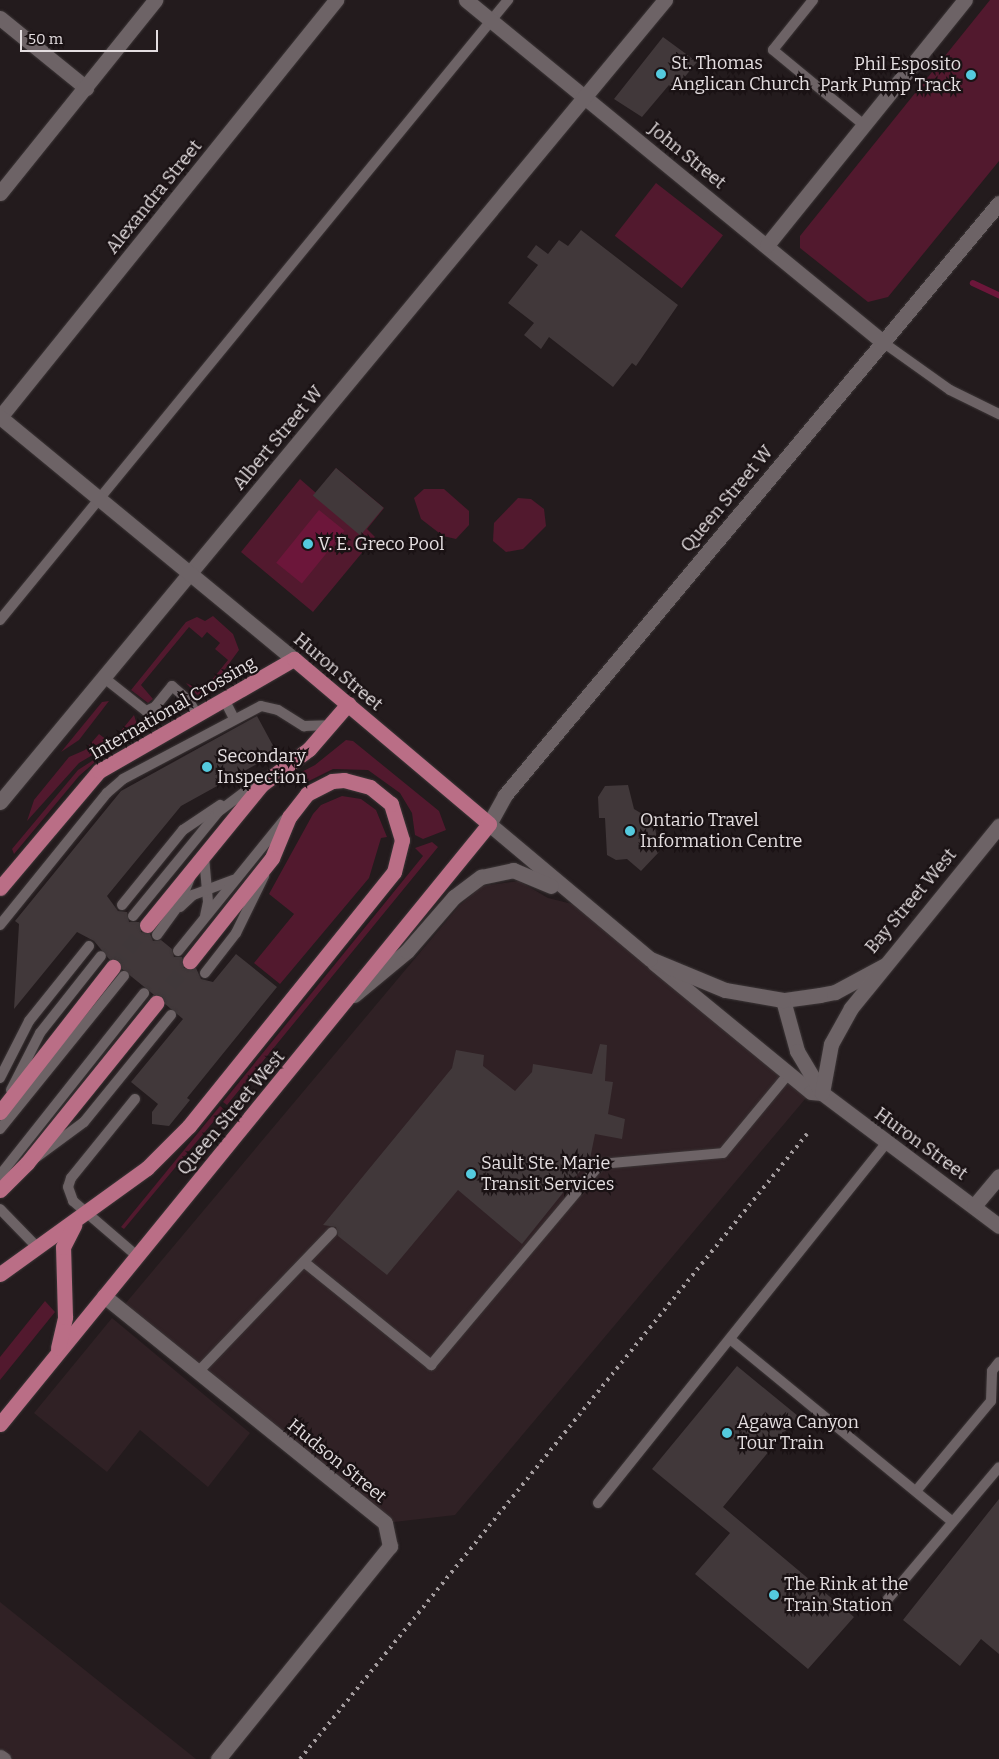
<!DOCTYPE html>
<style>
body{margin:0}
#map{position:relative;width:999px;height:1759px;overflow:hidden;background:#231b1d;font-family:Bitter,serif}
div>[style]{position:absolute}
.built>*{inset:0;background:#302125}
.green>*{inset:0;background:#52192e;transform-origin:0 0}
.water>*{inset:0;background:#6c163a;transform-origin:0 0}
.stream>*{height:5.5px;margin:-2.75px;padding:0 2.75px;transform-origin:2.75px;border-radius:2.75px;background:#6c163a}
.building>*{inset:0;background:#41383a;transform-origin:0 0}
.trunk-tunnel>*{height:15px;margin-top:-7.5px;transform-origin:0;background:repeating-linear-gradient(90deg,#40383a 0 15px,transparent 0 23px)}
.roads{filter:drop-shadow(0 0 1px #3c3637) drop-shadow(0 0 1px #3c3637)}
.service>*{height:10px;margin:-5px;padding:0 5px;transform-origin:5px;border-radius:5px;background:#6d6366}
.minor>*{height:15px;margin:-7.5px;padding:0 7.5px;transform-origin:7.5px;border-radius:7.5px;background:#6d6366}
.secondary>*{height:15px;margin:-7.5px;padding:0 7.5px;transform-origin:7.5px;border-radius:7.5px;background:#6d6366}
.trunk>*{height:15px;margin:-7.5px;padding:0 7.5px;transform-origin:7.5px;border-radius:7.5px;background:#ba6e86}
.rail>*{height:4px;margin-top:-2px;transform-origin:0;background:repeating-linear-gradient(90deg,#a39c9e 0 2.5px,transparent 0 7.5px)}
.dots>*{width:14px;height:14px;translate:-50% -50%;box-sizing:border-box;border:2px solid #1a1214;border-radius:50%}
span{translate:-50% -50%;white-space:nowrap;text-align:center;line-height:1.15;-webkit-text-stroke:4.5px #1a1214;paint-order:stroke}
.poi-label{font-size:18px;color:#e4dee0}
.left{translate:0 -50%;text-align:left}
.right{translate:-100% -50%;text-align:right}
.street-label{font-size:18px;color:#e4dee0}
.scale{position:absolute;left:20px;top:30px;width:138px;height:22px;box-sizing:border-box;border:2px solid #e4dee0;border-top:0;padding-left:6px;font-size:15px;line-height:18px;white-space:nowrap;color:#e4dee0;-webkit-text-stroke:4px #1a1214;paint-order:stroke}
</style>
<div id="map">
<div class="built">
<div style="clip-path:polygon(519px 881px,548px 898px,588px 908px,811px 1092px,455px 1515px,385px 1523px,120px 1310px,459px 906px,482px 886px)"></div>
<div style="clip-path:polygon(112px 1318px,250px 1433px,208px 1487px,140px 1430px,107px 1472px,34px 1413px)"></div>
<div style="clip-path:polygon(0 1602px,196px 1759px,4px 1759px,0 1755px)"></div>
</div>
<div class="green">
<div style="clip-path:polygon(990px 0,999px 0,999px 161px,888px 297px,868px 302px,800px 248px,800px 236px)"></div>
<div style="left:656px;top:183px;width:85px;height:67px;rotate:38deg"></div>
<div style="clip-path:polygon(336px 468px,384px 508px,367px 529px,375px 537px,313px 612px,241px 552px,300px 479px,316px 493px)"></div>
<div style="clip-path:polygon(424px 489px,444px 489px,469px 511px,469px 525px,456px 539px,443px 536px,421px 519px,414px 498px)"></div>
<div style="clip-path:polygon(518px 498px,531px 499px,544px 509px,546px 526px,523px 549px,506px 552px,493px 541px,494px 523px)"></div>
<div style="clip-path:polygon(213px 616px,233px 634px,239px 650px,209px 691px,197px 695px,186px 683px,203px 691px,228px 660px,215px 649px,220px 643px,207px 632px,202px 638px,189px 627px,141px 685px,153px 699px,148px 703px,131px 690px,186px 622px,197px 617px,205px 621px)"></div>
<div style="clip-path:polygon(109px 701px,79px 740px,61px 752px,102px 702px)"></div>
<div style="clip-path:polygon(134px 715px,138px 728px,79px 763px,27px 821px,34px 800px,69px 757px,85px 750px,99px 734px,111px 743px)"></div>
<div style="clip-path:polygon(346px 740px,353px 741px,439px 811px,446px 830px,423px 839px,415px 835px,412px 813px,400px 793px,368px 770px,333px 769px,303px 784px,294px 776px,315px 765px)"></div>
<div style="clip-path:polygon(109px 750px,79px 776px,14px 854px,12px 849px,78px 770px)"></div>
<div style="clip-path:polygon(342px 796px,361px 799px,376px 810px,387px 837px,381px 838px,369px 878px,280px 984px,254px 963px,294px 914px,269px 894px,313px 814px,321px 805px)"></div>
<div style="clip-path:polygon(432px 842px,438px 847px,227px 1105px,223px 1102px,423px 856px,415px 848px)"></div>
<div style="clip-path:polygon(220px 1106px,224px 1109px,124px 1229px,121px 1227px)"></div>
<div style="clip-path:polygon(45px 1301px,55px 1312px,0 1380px,0 1357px)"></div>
</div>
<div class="water">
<div style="left:319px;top:510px;width:33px;height:68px;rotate:39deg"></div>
</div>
<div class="stream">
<div style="left:973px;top:283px;width:29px;rotate:25deg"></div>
</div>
<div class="building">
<div style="clip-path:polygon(663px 37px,697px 62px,674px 90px,669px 85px,642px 117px,614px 99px)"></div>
<div style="clip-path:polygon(581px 230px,678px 305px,636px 366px,632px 363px,613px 387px,549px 337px,541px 349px,524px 335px,534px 323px,508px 303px,538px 265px,527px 257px,536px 245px,548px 254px,559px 240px,568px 246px)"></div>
<div style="left:336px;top:468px;width:62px;height:36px;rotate:40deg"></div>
<div style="clip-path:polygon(257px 716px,277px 753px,181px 806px,107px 896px,118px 911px,127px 912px,129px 922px,139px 922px,141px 932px,150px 934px,153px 941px,161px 940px,172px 949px,174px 957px,182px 957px,184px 968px,196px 968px,201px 979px,213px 982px,236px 954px,277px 987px,187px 1098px,190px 1100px,169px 1126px,152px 1124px,152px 1112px,158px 1104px,131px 1082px,183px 1019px,165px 1004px,162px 996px,153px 994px,122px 969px,119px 960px,109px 959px,94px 941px,77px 932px,14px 1009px,19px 924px,15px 921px,121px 791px)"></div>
<div style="clip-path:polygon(628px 785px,634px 809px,654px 821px,659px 852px,641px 871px,627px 859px,616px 860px,607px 855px,605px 818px,599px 818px,598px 797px,605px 786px)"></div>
<div style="clip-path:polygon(600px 1044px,607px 1045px,605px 1081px,613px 1082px,608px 1114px,625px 1119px,622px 1139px,595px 1134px,590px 1159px,522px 1244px,458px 1190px,387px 1275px,338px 1236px,336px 1227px,323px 1225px,452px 1068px,456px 1050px,484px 1055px,483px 1066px,515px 1091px,532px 1072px,533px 1064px,592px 1074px)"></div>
<div style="clip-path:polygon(737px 1366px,798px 1416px,723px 1507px,854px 1617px,808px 1669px,695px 1574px,730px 1533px,652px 1469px)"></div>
<div style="clip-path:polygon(999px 1499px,999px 1654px,981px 1639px,960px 1666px,903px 1620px)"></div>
</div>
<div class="trunk-tunnel">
<div style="left:113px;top:967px;width:54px;rotate:-51deg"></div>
<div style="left:156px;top:1003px;width:54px;rotate:-51deg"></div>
</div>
<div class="roads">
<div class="service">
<div style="left:813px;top:0;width:64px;rotate:128.7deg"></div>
<div style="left:773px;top:50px;width:118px;rotate:39.5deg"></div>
<div style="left:884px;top:343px;width:81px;rotate:35.5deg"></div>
<div style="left:950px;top:390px;width:55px;rotate:26.1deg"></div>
<div style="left:0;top:620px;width:802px;rotate:-50.67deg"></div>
<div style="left:103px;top:677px;width:55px;rotate:38.3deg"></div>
<div style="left:146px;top:711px;width:10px;rotate:-24deg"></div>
<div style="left:155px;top:707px;width:27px;rotate:-51deg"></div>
<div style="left:172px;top:686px;width:23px;rotate:41deg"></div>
<div style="left:189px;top:701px;width:16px;rotate:60deg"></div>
<div style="left:224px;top:699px;width:22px;rotate:63deg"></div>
<div style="left:204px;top:857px;width:45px;rotate:84.9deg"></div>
<div style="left:208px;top:902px;width:14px;rotate:102deg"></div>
<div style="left:122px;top:905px;width:97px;rotate:-50.9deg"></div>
<div style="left:183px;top:830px;width:45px;rotate:-34deg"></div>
<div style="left:180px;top:907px;width:18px;rotate:-43deg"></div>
<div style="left:193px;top:895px;width:43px;rotate:-20.6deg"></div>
<div style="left:133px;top:916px;width:134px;rotate:-50.7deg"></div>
<div style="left:218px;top:812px;width:56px;rotate:-37.1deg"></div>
<div style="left:0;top:925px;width:170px;rotate:-51deg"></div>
<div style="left:107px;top:793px;width:21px;rotate:-41deg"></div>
<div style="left:123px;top:779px;width:156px;rotate:-27.9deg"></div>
<div style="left:261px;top:706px;width:17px;rotate:13deg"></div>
<div style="left:278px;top:710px;width:31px;rotate:32deg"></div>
<div style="left:304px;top:726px;width:25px;rotate:-2deg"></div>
<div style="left:157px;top:935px;width:37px;rotate:-54deg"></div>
<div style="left:179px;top:905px;width:29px;rotate:-68deg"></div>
<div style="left:178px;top:951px;width:169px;rotate:-51deg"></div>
<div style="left:205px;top:973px;width:51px;rotate:-52.2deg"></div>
<div style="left:236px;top:933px;width:64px;rotate:-63.8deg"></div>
<div style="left:0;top:1078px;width:64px;rotate:-63deg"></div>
<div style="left:29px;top:1021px;width:96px;rotate:-51.3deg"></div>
<div style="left:11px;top:1090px;width:64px;rotate:-63deg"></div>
<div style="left:40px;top:1033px;width:98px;rotate:-51.6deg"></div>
<div style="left:135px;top:1099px;width:102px;rotate:129deg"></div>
<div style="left:71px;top:1178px;width:9px;rotate:108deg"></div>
<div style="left:68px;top:1187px;width:15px;rotate:70deg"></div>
<div style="left:73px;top:1201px;width:84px;rotate:40.7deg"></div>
<div style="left:0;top:1129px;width:197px;rotate:-51deg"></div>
<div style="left:34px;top:1159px;width:62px;rotate:-36.5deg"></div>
<div style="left:84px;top:1122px;width:138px;rotate:-50.9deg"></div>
<div style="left:0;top:1175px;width:232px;rotate:-51.6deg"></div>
<div style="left:0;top:1209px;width:53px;rotate:45.8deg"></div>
<div style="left:304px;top:1262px;width:164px;rotate:39deg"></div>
<div style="left:431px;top:1365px;width:263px;rotate:-49.9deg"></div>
<div style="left:600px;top:1164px;width:123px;rotate:-5.1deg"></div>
<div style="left:723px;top:1153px;width:105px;rotate:-50.4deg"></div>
<div style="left:730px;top:1339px;width:288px;rotate:39.4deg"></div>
<div style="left:197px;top:1373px;width:195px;rotate:-46.2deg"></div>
<div style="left:916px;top:1491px;width:117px;rotate:-50.2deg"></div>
<div style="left:991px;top:1401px;width:30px;rotate:-88deg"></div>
<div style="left:992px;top:1371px;width:11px;rotate:-52deg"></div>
<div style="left:598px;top:1503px;width:462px;rotate:-51.3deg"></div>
<div style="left:888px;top:1599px;width:172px;rotate:-49.9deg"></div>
</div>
<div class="minor">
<div style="left:466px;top:0;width:541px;rotate:39.37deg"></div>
<div style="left:0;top:18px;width:111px;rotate:39.1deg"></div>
<div style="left:767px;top:245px;width:315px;rotate:-51.1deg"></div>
<div style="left:0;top:417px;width:536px;rotate:-51.14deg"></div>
<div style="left:0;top:802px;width:1042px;rotate:-50.34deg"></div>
<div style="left:654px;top:963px;width:203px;rotate:39.4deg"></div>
<div style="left:811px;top:1092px;width:11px;rotate:5deg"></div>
<div style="left:783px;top:1000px;width:53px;rotate:74.6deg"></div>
<div style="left:797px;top:1051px;width:49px;rotate:59.2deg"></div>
<div style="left:822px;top:1093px;width:221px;rotate:36.9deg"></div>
<div style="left:974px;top:1206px;width:39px;rotate:-50deg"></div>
<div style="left:104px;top:1296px;width:361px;rotate:38.9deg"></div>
<div style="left:385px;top:1523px;width:24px;rotate:78deg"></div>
<div style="left:390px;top:1546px;width:274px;rotate:128.9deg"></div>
<div style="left:0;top:1757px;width:4px;rotate:34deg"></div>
</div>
<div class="secondary">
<div style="left:0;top:193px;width:248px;rotate:-51.2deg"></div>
<div style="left:0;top:417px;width:381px;rotate:39.5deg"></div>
<div style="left:885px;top:965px;width:57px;rotate:151.6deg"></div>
<div style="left:835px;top:992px;width:15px;rotate:169deg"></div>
<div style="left:820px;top:995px;width:37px;rotate:172deg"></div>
<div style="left:783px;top:1000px;width:59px;rotate:-170.2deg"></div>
<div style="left:725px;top:990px;width:81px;rotate:-157.5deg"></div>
<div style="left:650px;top:959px;width:210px;rotate:-140deg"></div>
<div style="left:489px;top:824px;width:33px;rotate:-61deg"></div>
<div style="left:505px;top:795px;width:771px;rotate:-50.16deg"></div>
<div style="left:354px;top:995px;width:69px;rotate:-39.7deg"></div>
<div style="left:407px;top:951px;width:72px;rotate:-49deg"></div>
<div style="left:454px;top:897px;width:34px;rotate:-37deg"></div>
<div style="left:481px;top:877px;width:33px;rotate:-12deg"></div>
<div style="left:513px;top:870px;width:41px;rotate:22.8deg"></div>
<div style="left:822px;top:1093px;width:50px;rotate:-79.6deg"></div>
<div style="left:831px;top:1044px;width:41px;rotate:-60.9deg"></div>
<div style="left:851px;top:1008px;width:235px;rotate:-50.9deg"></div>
</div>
<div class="trunk">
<div style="left:0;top:888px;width:153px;rotate:-49.8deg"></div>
<div style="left:99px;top:771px;width:225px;rotate:-29.9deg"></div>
<div style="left:294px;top:659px;width:255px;rotate:40.2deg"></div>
<div style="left:489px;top:824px;width:774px;rotate:129.18deg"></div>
<div style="left:147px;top:925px;width:181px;rotate:-50.8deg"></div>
<div style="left:261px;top:785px;width:60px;rotate:-36.9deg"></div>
<div style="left:309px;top:749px;width:60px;rotate:-49.1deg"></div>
<div style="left:0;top:1112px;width:184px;rotate:-52.1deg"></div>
<div style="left:0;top:1190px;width:38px;rotate:-45deg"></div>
<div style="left:27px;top:1163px;width:206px;rotate:-51.1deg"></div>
<div style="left:0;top:1274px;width:181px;rotate:-35.8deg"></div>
<div style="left:147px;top:1168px;width:59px;rotate:-45deg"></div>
<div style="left:189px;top:1126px;width:326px;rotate:-51.1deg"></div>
<div style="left:394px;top:872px;width:33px;rotate:-76deg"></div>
<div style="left:402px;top:840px;width:38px;rotate:-107deg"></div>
<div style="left:391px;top:804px;width:27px;rotate:-141deg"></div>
<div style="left:370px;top:787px;width:27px;rotate:-165deg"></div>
<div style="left:344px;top:780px;width:12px;rotate:175deg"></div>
<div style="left:332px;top:781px;width:28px;rotate:153deg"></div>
<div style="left:307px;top:794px;width:29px;rotate:128deg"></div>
<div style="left:289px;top:817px;width:44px;rotate:112.5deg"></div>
<div style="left:272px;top:858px;width:132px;rotate:128.5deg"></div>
<div style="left:58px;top:1348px;width:32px;rotate:-77deg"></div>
<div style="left:65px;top:1317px;width:70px;rotate:-91.6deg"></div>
<div style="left:63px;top:1247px;width:25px;rotate:-63deg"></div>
</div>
</div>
<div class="rail">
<div style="left:300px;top:1759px;width:805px;rotate:-50.95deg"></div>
</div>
<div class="dots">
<div style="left:661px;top:74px;background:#54cade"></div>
<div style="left:971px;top:75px;background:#54cade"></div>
<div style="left:308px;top:544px;background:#54cade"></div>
<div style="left:207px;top:767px;background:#54cade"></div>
<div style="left:630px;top:831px;background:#54cade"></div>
<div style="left:471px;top:1174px;background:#54cade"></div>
<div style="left:727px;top:1433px;background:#54cade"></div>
<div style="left:774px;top:1595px;background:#54cade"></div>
</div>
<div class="poi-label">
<span class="left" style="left:671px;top:74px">St. Thomas<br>Anglican Church</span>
<span class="right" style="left:961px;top:75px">Phil Esposito<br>Park Pump Track</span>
<span class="left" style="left:318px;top:544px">V. E. Greco Pool</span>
<span class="left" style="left:217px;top:767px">Secondary<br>Inspection</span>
<span class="left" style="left:640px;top:831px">Ontario Travel<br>Information Centre</span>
<span class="left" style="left:481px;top:1174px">Sault Ste. Marie<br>Transit Services</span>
<span class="left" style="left:737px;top:1433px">Agawa Canyon<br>Tour Train</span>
<span class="left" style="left:784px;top:1595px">The Rink at the<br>Train Station</span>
</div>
<div class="street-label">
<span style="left:687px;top:156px;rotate:39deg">John Street</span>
<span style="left:154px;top:197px;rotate:-51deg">Alexandra Street</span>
<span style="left:278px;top:438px;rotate:-50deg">Albert Street W</span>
<span style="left:727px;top:499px;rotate:-50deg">Queen Street W</span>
<span style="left:338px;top:672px;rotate:40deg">Huron Street</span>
<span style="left:173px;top:708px;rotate:-30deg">International Crossing</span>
<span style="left:911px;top:901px;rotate:-50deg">Bay Street West</span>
<span style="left:231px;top:1113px;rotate:-50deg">Queen Street West</span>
<span style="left:921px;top:1144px;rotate:36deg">Huron Street</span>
<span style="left:337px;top:1461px;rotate:39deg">Hudson Street</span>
</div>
<div class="scale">50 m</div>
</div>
